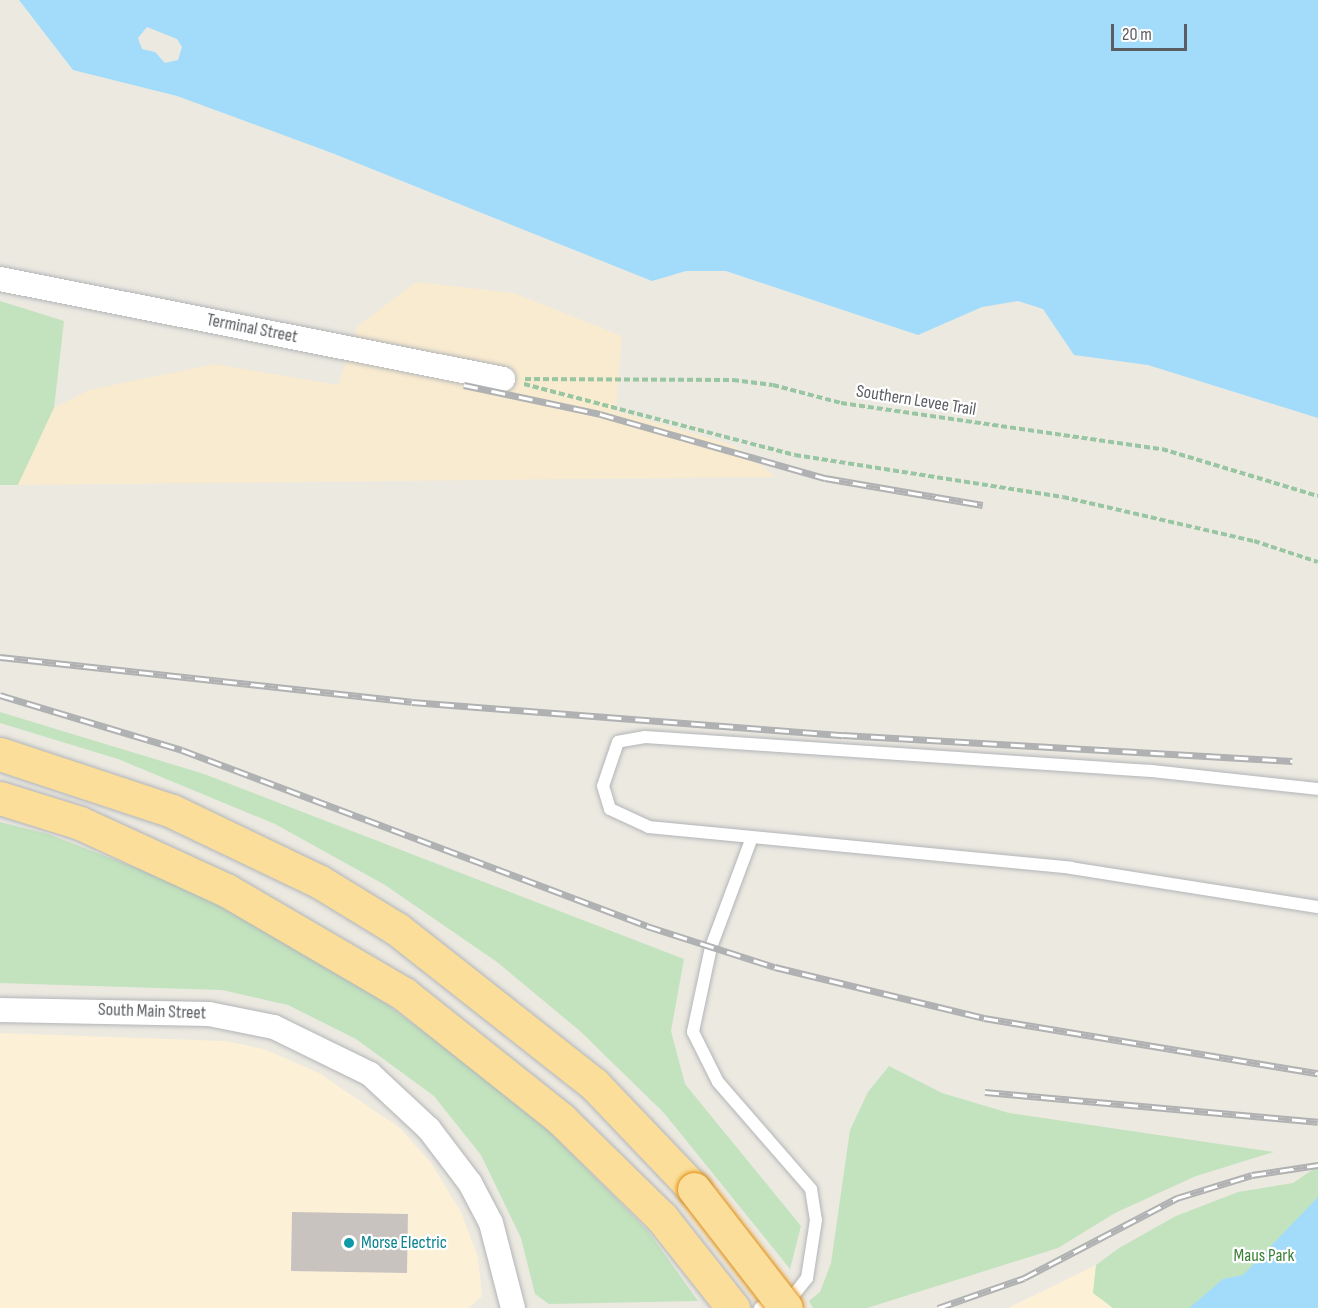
<!DOCTYPE html>
<style>
body{margin:0}
#map{position:relative;width:1318px;height:1308px;overflow:hidden;background:#ece9e1;font-family:"Sofia Sans Condensed",sans-serif}
div>[style]{position:absolute}
.commercial>*{inset:0;background:#fcf0d7}
.green>*{inset:0;background:#c2e3be}
.sand>*{inset:0;background:#f8ebd0}
.water>*{inset:0;background:#a3dcfb}
.pier>*{inset:0;background:#ece9e1}
.building>*{inset:0;background:#c8c3bf;transform-origin:0 0}
.path>*{height:4px;margin-top:-2px;transform-origin:0;background:repeating-linear-gradient(90deg,#99c6a2 0 6px,transparent 0 9px)}
.roads{filter:drop-shadow(0 0 2px #b2b5b8) drop-shadow(0 0 2px #b2b5b8)}
.service>*{height:12px;margin:-6px;padding:0 6px;transform-origin:6px;border-radius:6px;background:#fff}
.minor>*{height:24px;margin:-12px;padding:0 12px;transform-origin:12px;border-radius:12px;background:#fff}
.trunk>*{height:33px;margin:-16.5px;padding:0 16.5px;transform-origin:16.5px;border-radius:16.5px;background:#fade9a}
.rail>*{height:7px;margin-top:-3.5px;transform-origin:0;background:repeating-linear-gradient(90deg,#fff 0 14px,#b0b1b2 0 28px);box-sizing:border-box;border-block:2px solid #b0b1b2}
.bridges{filter:drop-shadow(0 0 2px #e38d0a) drop-shadow(0 0 2px #e38d0a)}
.trunk-bridge>*{height:33px;margin:-16.5px;padding:0 16.5px;transform-origin:16.5px;border-radius:16.5px;background:#fade9a}
.dots>*{width:16px;height:16px;translate:-50% -50%;box-sizing:border-box;border:3px solid #fff;border-radius:50%}
span{translate:-50% -50%;white-space:nowrap;text-align:center;line-height:1.15;-webkit-text-stroke:4.5px #fff;paint-order:stroke}
.street-label{font-size:18px;color:#5a5e62}
.culture-label{font-size:18px;color:#0d838f}
.left{translate:0 -50%;text-align:left}
.park-label{font-size:18px;color:#3b8238}
.scale{position:absolute;left:1111px;top:24px;width:76px;height:27px;box-sizing:border-box;border:3px solid #5a5e62;border-top:0;padding-left:8px;font-size:18px;line-height:21px;white-space:nowrap;color:#5a5e62;-webkit-text-stroke:4px #fff;paint-order:stroke}
</style>
<div id="map">
<div class="commercial">
<div style="clip-path:polygon(0 1033px,225px 1041px,264px 1049px,319px 1073px,400px 1128px,431px 1163px,461px 1212px,478px 1257px,482px 1296px,469px 1308px,0 1308px)"></div>
<div style="clip-path:polygon(1096px 1265px,1093px 1293px,1113px 1308px,1008px 1308px)"></div>
</div>
<div class="green">
<div style="clip-path:polygon(0 301px,64px 321px,54px 408px,18px 485px,0 485px)"></div>
<div style="clip-path:polygon(0 712px,204px 774px,684px 959px,671px 1031px,685px 1084px,801px 1226px,790px 1269px,664px 1113px,580px 1031px,497px 962px,385px 885px,275px 824px,118px 759px,0 723px)"></div>
<div style="clip-path:polygon(0 822px,48px 834px,201px 893px,368px 990px,528px 1110px,648px 1231px,698px 1301px,549px 1304px,535px 1294px,521px 1238px,481px 1155px,434px 1096px,356px 1039px,288px 1005px,222px 990px,0 983px)"></div>
<div style="clip-path:polygon(889px 1066px,942px 1093px,1009px 1113px,1274px 1152px,1196px 1176px,1115px 1213px,1058px 1248px,867px 1308px,813px 1308px,809px 1301px,820px 1292px,831px 1263px,850px 1130px,868px 1092px)"></div>
<div style="clip-path:polygon(1318px 1166px,1318px 1308px,1113px 1308px,1093px 1293px,1096px 1265px,1119px 1248px,1176px 1216px,1238px 1192px,1293px 1183px)"></div>
</div>
<div class="sand">
<div style="clip-path:polygon(416px 282px,514px 293px,622px 336px,616px 411px,733px 445px,776px 477px,18px 485px,54px 408px,89px 390px,215px 364px,338px 385px,358px 326px)"></div>
</div>
<div class="water">
<div style="clip-path:polygon(0 0,1318px 0,1318px 445px,1004px 341px,877px 355px,165px 122px,128px 124px)"></div>
<div style="clip-path:polygon(1318px 1197px,1318px 1308px,1189px 1308px,1223px 1279px,1243px 1275px)"></div>
</div>
<div class="pier">
<div style="clip-path:polygon(0 0,19px 0,73px 70px,177px 96px,332px 153px,652px 281px,686px 271px,726px 271px,918px 335px,982px 307px,1018px 301px,1043px 309px,1074px 355px,1148px 365px,1318px 418px,1318px 448px,1179px 407px,1112px 398px,1054px 383px,1003px 344px,978px 346px,957px 364px,935px 367px,876px 358px,704px 303px,637px 304px,187px 133px,90px 119px,66px 108px,37px 76px,0 24px)"></div>
<div style="clip-path:polygon(147px 27px,177px 39px,182px 47px,178px 60px,165px 63px,155px 52px,142px 49px,138px 38px)"></div>
</div>
<div class="building">
<div style="left:292px;top:1212px;width:116px;height:59px;rotate:1deg"></div>
</div>
<div class="path">
<div style="left:525px;top:379px;width:208px;rotate:0.3deg"></div>
<div style="left:733px;top:380px;width:40px;rotate:7.1deg"></div>
<div style="left:773px;top:385px;width:70px;rotate:14.8deg"></div>
<div style="left:841px;top:403px;width:324px;rotate:8.2deg"></div>
<div style="left:1162px;top:449px;width:163px;rotate:16.8deg"></div>
<div style="left:524px;top:384px;width:280px;rotate:14.7deg"></div>
<div style="left:795px;top:455px;width:271px;rotate:8.9deg"></div>
<div style="left:1063px;top:497px;width:196px;rotate:13deg"></div>
<div style="left:1254px;top:541px;width:67px;rotate:18.2deg"></div>
</div>
<div class="roads">
<div class="service">
<div style="left:1318px;top:789px;width:168px;rotate:-173.8deg"></div>
<div style="left:1151px;top:771px;width:507px;rotate:-176.16deg"></div>
<div style="left:645px;top:737px;width:27px;rotate:170deg"></div>
<div style="left:618px;top:742px;width:46px;rotate:108.8deg"></div>
<div style="left:603px;top:786px;width:24px;rotate:73deg"></div>
<div style="left:610px;top:809px;width:43px;rotate:24.8deg"></div>
<div style="left:649px;top:827px;width:424px;rotate:5.5deg"></div>
<div style="left:1071px;top:868px;width:250px;rotate:9deg"></div>
<div style="left:751px;top:840px;width:114px;rotate:110.5deg"></div>
<div style="left:711px;top:947px;width:87px;rotate:102deg"></div>
<div style="left:693px;top:1032px;width:56px;rotate:63.4deg"></div>
<div style="left:718px;top:1082px;width:142px;rotate:49deg"></div>
<div style="left:811px;top:1189px;width:31px;rotate:81deg"></div>
<div style="left:816px;top:1220px;width:59px;rotate:98.8deg"></div>
<div style="left:807px;top:1278px;width:23px;rotate:128deg"></div>
<div style="left:793px;top:1296px;width:35px;rotate:160deg"></div>
</div>
<div class="minor">
<div style="left:0;top:279px;width:513px;rotate:11.24deg"></div>
<div style="left:0;top:1010px;width:209px;rotate:1.1deg"></div>
<div style="left:209px;top:1014px;width:66px;rotate:11.3deg"></div>
<div style="left:274px;top:1027px;width:107px;rotate:26.1deg"></div>
<div style="left:370px;top:1074px;width:81px;rotate:43deg"></div>
<div style="left:429px;top:1129px;width:68px;rotate:52.8deg"></div>
<div style="left:470px;top:1183px;width:45px;rotate:62.3deg"></div>
<div style="left:491px;top:1223px;width:88px;rotate:75.5deg"></div>
</div>
<div class="trunk">
<div style="left:0;top:754px;width:181px;rotate:18.3deg"></div>
<div style="left:172px;top:811px;width:164px;rotate:25.6deg"></div>
<div style="left:320px;top:882px;width:90px;rotate:31.4deg"></div>
<div style="left:397px;top:929px;width:251px;rotate:38.2deg"></div>
<div style="left:594px;top:1084px;width:145px;rotate:46.4deg"></div>
<div style="left:0;top:798px;width:84px;rotate:17.4deg"></div>
<div style="left:80px;top:823px;width:163px;rotate:24.7deg"></div>
<div style="left:228px;top:891px;width:204px;rotate:30.3deg"></div>
<div style="left:404px;top:994px;width:201px;rotate:38.5deg"></div>
<div style="left:561px;top:1119px;width:141px;rotate:44.4deg"></div>
<div style="left:662px;top:1218px;width:115px;rotate:51.7deg"></div>
</div>
</div>
<div class="rail">
<div style="left:464px;top:385px;width:139px;rotate:12deg"></div>
<div style="left:600px;top:414px;width:234px;rotate:15.9deg"></div>
<div style="left:825px;top:478px;width:160px;rotate:9.7deg"></div>
<div style="left:0;top:657px;width:414px;rotate:6.2deg"></div>
<div style="left:412px;top:702px;width:432px;rotate:4.4deg"></div>
<div style="left:843px;top:735px;width:450px;rotate:3.3deg"></div>
<div style="left:0;top:695px;width:190px;rotate:16.8deg"></div>
<div style="left:182px;top:750px;width:497px;rotate:20.7deg"></div>
<div style="left:647px;top:926px;width:134px;rotate:17.8deg"></div>
<div style="left:775px;top:967px;width:215px;rotate:13.7deg"></div>
<div style="left:984px;top:1018px;width:338px;rotate:9.4deg"></div>
<div style="left:985px;top:1092px;width:334px;rotate:5.1deg"></div>
<div style="left:938px;top:1308px;width:91px;rotate:-19.2deg"></div>
<div style="left:1024px;top:1278px;width:173px;rotate:-27.6deg"></div>
<div style="left:1177px;top:1198px;width:78px;rotate:-17deg"></div>
<div style="left:1252px;top:1175px;width:67px;rotate:-8.6deg"></div>
</div>
<div class="bridges">
<div class="trunk-bridge">
<div style="left:694px;top:1189px;width:150px;rotate:52.3deg"></div>
</div>
</div>
<div class="dots">
<div style="left:349px;top:1243px;background:#0f9aa8"></div>
</div>
<div class="street-label">
<span style="left:252px;top:329px;rotate:11deg">Terminal Street</span>
<span style="left:916px;top:401px;rotate:9deg">Southern Levee Trail</span>
<span style="left:152px;top:1012px;rotate:2deg">South Main Street</span>
</div>
<div class="culture-label">
<span class="left" style="left:361px;top:1243px">Morse Electric</span>
</div>
<div class="park-label">
<span style="left:1264px;top:1256px">Maus Park</span>
</div>
<div class="scale">20 m</div>
</div>
